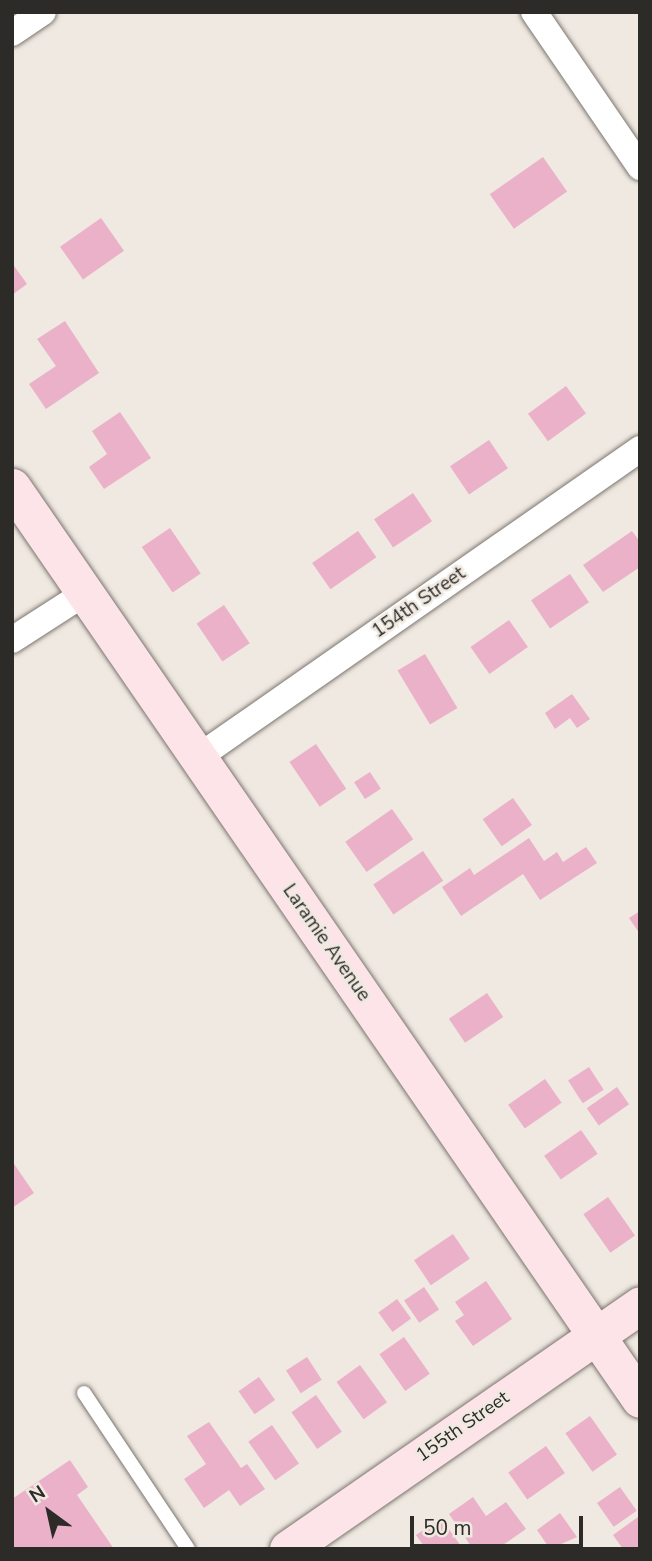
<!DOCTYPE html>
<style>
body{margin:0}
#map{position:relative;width:652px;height:1561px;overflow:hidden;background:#efe9e1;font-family:"Nunito Sans",sans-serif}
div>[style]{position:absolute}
.building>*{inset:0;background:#ebb1c9;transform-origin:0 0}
.roads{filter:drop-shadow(0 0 2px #7c7670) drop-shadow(0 0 2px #7c7670)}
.lane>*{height:14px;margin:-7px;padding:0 7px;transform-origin:7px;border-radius:7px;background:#fff}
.street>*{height:26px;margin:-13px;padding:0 13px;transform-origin:13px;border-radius:13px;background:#fff}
.secondary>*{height:37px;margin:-18.5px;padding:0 18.5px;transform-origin:18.5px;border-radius:18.5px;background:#fde4e9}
span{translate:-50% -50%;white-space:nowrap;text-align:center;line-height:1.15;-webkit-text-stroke:5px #efe9e1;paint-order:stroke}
.street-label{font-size:19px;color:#2d2b28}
.frame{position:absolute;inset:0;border:14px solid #2d2b28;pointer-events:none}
.north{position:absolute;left:14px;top:1477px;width:70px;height:70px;-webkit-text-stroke:5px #efe9e1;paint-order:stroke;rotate:327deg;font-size:19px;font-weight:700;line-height:28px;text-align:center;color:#2d2b28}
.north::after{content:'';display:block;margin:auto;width:24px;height:32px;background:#2d2b28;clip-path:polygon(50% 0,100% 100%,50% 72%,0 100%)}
.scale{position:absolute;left:410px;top:1516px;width:173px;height:32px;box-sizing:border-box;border:4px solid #2d2b28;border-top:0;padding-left:9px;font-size:21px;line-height:24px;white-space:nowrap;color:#2d2b28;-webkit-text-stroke:5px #efe9e1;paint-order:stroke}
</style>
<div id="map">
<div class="building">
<div style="left:543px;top:157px;width:42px;height:65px;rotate:55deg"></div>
<div style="left:101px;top:218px;width:40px;height:50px;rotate:55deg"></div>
<div style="clip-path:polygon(12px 263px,27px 284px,12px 295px)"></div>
<div style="clip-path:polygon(65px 321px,99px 373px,46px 409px,29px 384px,56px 366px,37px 339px)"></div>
<div style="left:566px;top:386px;width:34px;height:47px;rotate:54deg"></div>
<div style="clip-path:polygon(120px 412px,151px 458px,104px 489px,89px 467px,107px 454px,92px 431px)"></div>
<div style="left:489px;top:440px;width:34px;height:47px;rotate:56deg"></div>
<div style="left:413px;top:493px;width:34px;height:47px;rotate:56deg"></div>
<div style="left:170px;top:528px;width:55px;height:34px;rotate:56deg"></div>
<div style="left:358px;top:531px;width:32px;height:56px;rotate:55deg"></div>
<div style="clip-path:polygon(632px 531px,640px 542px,640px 567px,603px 592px,583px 565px)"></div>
<div style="left:570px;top:574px;width:34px;height:47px;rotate:56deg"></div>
<div style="left:224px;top:605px;width:46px;height:33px;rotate:56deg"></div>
<div style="left:509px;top:620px;width:33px;height:47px;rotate:55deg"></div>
<div style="left:425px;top:654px;width:63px;height:32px;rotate:59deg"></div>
<div style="clip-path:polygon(572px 694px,590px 719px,577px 728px,570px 718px,555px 729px,545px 713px)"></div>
<div style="left:316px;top:744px;width:54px;height:32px;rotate:56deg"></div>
<div style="left:370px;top:772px;width:20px;height:19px;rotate:57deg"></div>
<div style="left:513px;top:798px;width:33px;height:37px;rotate:55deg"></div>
<div style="left:392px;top:809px;width:37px;height:57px;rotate:55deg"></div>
<div style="clip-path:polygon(529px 838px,544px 861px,557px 852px,563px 862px,586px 847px,597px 863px,540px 900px,523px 874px,461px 916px,442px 887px,470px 868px,474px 875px)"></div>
<div style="left:423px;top:851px;width:36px;height:60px;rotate:56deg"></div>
<div style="clip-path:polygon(640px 911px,640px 934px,629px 918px)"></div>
<div style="left:487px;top:993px;width:29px;height:46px;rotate:56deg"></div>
<div style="left:589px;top:1067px;width:27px;height:25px;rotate:57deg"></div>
<div style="left:545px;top:1079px;width:29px;height:45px;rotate:55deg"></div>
<div style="left:617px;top:1087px;width:21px;height:37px;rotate:55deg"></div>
<div style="left:581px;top:1130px;width:29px;height:45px;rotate:55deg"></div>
<div style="clip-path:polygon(12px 1161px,34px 1193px,12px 1208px)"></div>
<div style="left:608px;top:1197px;width:47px;height:30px;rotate:55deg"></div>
<div style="left:453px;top:1234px;width:30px;height:47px;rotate:56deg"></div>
<div style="clip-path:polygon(486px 1281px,512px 1319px,473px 1346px,455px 1321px,464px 1315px,455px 1302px)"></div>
<div style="left:424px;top:1287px;width:27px;height:24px;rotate:56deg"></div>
<div style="left:397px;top:1299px;width:24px;height:23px;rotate:54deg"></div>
<div style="left:404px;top:1337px;width:45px;height:30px;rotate:55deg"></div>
<div style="left:307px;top:1357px;width:27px;height:25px;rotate:57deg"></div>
<div style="left:360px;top:1365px;width:46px;height:29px;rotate:54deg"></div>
<div style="left:259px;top:1377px;width:28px;height:25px;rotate:55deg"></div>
<div style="left:316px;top:1395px;width:45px;height:30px;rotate:55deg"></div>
<div style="left:590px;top:1416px;width:47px;height:30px;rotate:55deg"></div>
<div style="clip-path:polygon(209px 1422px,241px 1468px,247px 1464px,265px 1489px,240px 1506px,229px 1490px,204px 1508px,184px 1479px,206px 1464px,187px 1436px)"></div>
<div style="left:272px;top:1425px;width:47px;height:29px;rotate:55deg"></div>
<div style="left:546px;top:1446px;width:33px;height:46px;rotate:55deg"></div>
<div style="clip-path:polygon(70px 1460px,88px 1487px,77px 1495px,114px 1549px,12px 1549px,12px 1499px)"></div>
<div style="left:620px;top:1487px;width:29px;height:28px;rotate:55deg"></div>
<div style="clip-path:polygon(473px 1497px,486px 1516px,506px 1502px,526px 1529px,497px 1549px,473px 1549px,449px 1514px)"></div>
<div style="clip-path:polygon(560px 1513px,577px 1537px,550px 1549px,537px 1530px)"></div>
<div style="clip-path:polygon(638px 1517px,640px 1549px,623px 1549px,613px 1535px)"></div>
<div style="clip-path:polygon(441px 1518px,463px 1549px,426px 1549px,416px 1535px)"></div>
</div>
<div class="roads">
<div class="lane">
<div style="left:84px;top:1393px;width:187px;rotate:56.3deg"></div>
</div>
<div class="street">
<div style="left:534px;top:12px;width:188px;rotate:55.6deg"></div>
<div style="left:12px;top:33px;width:37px;rotate:-34deg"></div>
<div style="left:12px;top:640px;width:87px;rotate:-32.8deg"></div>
<div style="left:197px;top:758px;width:540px;rotate:-34.9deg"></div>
</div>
<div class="secondary">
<div style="left:12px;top:487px;width:1107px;rotate:55.45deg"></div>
<div style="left:288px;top:1549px;width:428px;rotate:-34.7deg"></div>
</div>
</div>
<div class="street-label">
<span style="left:419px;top:603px;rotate:-35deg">154th Street</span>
<span style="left:326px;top:943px;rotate:55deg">Laramie Avenue</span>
<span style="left:463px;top:1427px;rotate:-35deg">155th Street</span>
</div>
<div class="frame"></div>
<div class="north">N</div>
<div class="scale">50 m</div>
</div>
